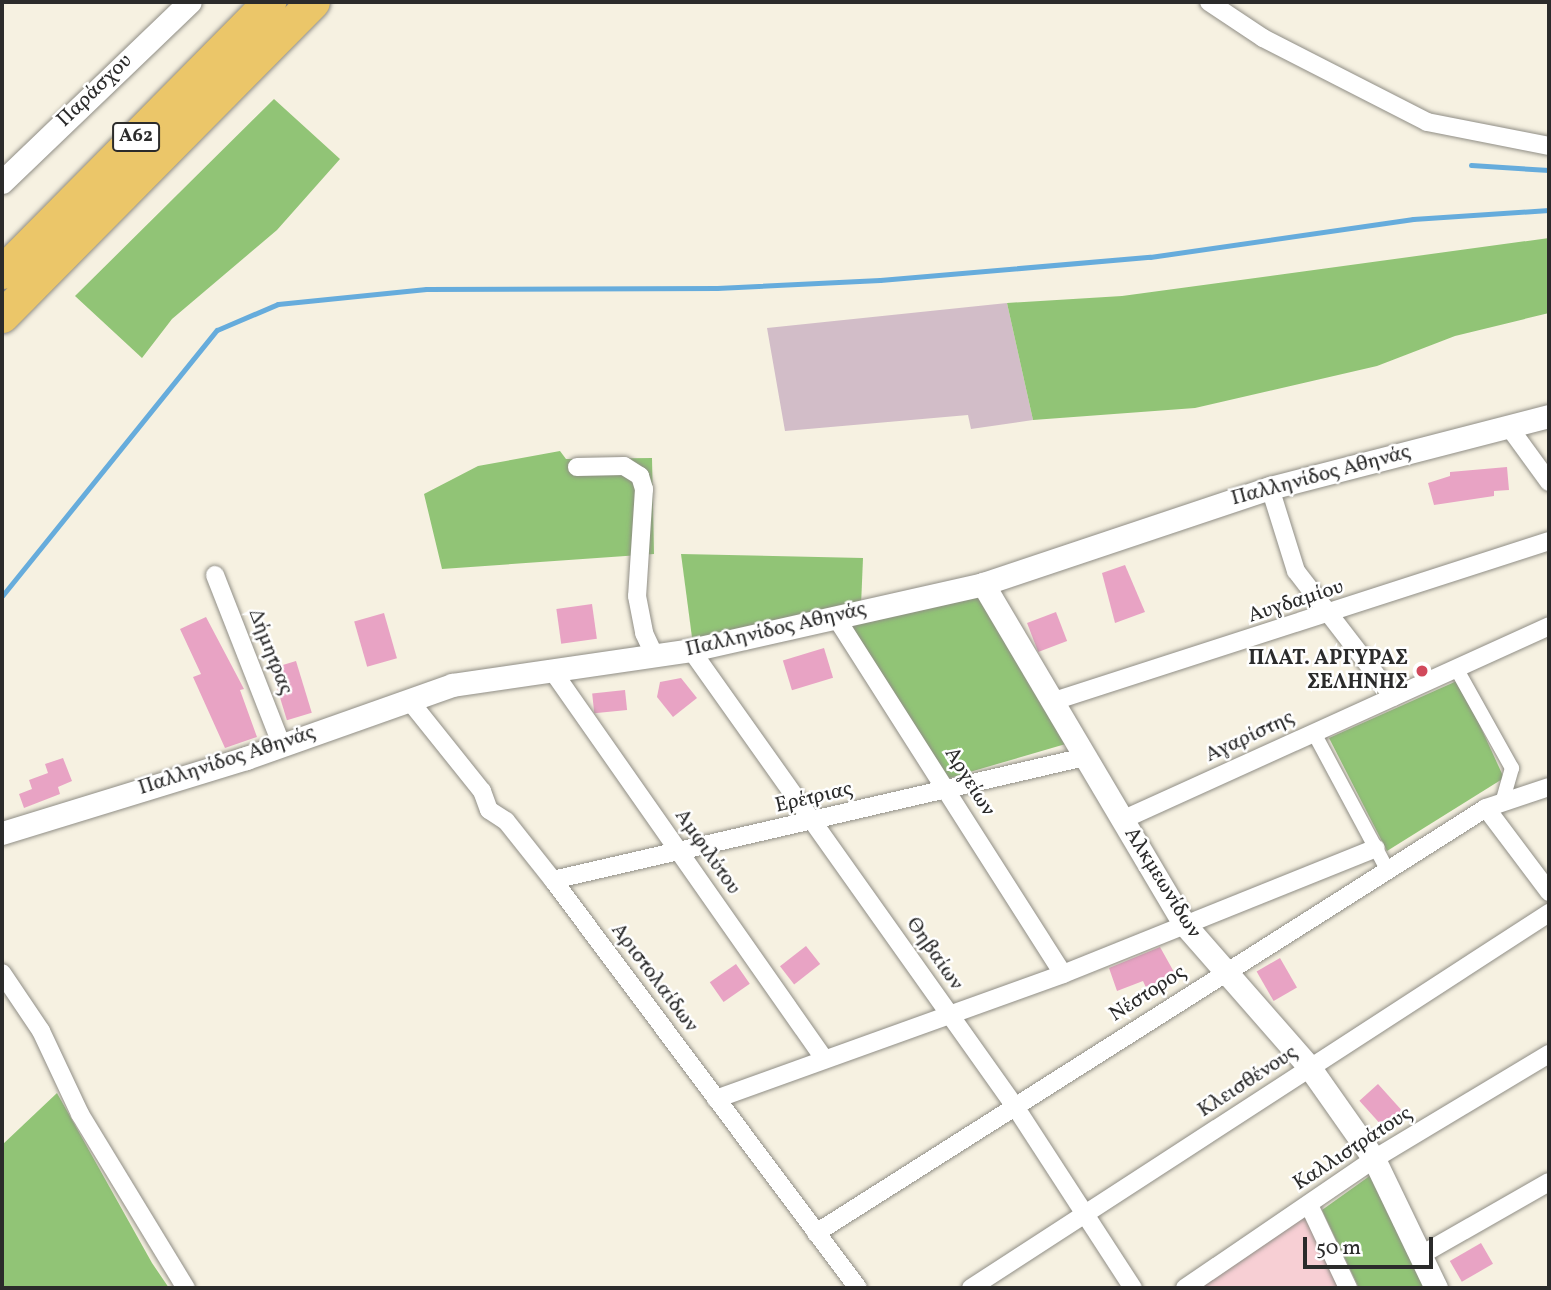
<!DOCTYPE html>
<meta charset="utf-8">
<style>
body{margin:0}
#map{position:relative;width:1551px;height:1290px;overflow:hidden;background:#f6f1e1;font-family:Vollkorn,serif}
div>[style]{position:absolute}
.built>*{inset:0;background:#f7cfd4}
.industrial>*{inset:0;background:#d2bdc8}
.green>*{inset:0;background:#91c476}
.stream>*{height:5px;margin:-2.5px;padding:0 2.5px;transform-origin:2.5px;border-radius:2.5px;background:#66acdc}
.building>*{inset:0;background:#e8a3c4;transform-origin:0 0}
.roads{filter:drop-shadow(0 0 2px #908e86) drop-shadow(0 0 2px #908e86)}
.pedestrian>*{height:14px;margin:-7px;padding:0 7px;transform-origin:7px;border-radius:7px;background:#fff}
.minor>*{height:18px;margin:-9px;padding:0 9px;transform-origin:9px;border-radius:9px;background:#fff}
.tertiary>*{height:23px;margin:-11.5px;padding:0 11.5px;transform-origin:11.5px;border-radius:11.5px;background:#fff}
.motorway>*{height:33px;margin:-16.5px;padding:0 16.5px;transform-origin:16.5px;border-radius:16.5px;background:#ebc669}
.dots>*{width:19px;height:19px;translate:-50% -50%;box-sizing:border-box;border:4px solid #fff;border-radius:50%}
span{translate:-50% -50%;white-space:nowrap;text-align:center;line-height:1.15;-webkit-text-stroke:5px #fff;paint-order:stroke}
.shield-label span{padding:2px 5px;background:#fff;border:2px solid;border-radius:5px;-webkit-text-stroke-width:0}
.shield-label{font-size:19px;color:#2b2b2b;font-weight:700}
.street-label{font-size:21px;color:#2b2b2b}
.poi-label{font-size:21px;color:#2b2b2b;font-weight:700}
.right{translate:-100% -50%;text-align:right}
.frame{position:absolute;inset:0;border:4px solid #2b2b2b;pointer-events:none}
.scale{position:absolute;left:1303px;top:1237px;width:130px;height:32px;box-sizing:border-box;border:4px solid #2b2b2b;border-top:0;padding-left:9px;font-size:21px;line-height:24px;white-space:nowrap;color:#2b2b2b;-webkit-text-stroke:5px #fff;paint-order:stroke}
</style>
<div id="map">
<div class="built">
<div style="clip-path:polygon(1305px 1213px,1339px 1288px,1193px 1288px)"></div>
</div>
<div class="industrial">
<div style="clip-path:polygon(1007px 303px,1033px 420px,971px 429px,968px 415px,785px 431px,767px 328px)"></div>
</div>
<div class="green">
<div style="clip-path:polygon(274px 99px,340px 159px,277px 230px,172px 319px,142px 358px,75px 296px)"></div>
<div style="clip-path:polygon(1549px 238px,1549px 313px,1455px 336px,1377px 366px,1195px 408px,1033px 420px,1007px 303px,1122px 296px)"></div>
<div style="clip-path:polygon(560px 451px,566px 459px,652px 458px,654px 554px,442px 569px,424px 494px,478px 466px)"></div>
<div style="clip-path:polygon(681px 554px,863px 558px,861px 606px,693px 645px)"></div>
<div style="clip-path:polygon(978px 594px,1069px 743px,946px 779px,847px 621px)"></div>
<div style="clip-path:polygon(1459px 680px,1504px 778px,1387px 851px,1329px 738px)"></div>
<div style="clip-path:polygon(57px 1093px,152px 1263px,169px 1288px,2px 1288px,2px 1145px)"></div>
<div style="clip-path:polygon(1371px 1175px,1427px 1288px,1359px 1288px,1322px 1210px)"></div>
</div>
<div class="stream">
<div style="left:1471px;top:165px;width:78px;rotate:3.7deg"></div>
<div style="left:2px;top:596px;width:342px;rotate:-51.1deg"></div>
<div style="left:217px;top:330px;width:66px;rotate:-23.1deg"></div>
<div style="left:278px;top:304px;width:149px;rotate:-5.8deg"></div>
<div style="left:426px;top:289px;width:291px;rotate:-0.2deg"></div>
<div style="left:717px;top:288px;width:163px;rotate:-2.8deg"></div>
<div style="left:880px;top:280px;width:271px;rotate:-4.9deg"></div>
<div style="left:1150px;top:257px;width:266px;rotate:-8.2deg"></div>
<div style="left:1413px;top:219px;width:136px;rotate:-3.8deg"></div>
</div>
<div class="building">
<div style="clip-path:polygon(1507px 467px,1509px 490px,1494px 491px,1494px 496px,1434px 505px,1428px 483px,1450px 476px,1450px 472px)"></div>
<div style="clip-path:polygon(1125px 565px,1145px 612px,1115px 623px,1102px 573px)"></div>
<div style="left:592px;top:604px;width:35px;height:36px;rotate:82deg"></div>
<div style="left:1056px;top:612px;width:31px;height:31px;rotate:69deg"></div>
<div style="left:384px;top:613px;width:47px;height:31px;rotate:74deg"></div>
<div style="clip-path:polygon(206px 617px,244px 689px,240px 690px,257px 737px,225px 748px,193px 677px,201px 674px,180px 629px)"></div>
<div style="left:824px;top:648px;width:31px;height:43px;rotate:73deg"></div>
<div style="left:296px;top:661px;width:54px;height:26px;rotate:73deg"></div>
<div style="clip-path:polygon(681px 678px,697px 698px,673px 717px,657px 697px,660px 682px)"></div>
<div style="left:625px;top:690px;width:20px;height:33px;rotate:84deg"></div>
<div style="clip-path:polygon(63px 758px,72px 781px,58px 787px,60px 794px,24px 808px,19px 794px,32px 789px,29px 780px,48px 773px,45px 764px)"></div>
<div style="left:806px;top:946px;width:23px;height:33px;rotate:52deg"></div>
<div style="clip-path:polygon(1160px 947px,1174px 972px,1170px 973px,1173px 983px,1148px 992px,1143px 981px,1117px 991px,1109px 968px)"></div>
<div style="left:1280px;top:958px;width:34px;height:27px;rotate:60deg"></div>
<div style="left:736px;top:964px;width:24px;height:32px;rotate:55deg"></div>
<div style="left:1378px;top:1084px;width:36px;height:25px;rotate:48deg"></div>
<div style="left:1481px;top:1243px;width:24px;height:36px;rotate:60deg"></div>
</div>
<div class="roads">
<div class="pedestrian">
<div style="left:1456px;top:668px;width:115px;rotate:60.8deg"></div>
<div style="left:1512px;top:768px;width:36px;rotate:106deg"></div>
<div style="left:1314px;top:733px;width:154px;rotate:61.8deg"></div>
</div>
<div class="minor">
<div style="left:1209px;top:2px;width:65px;rotate:33.7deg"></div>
<div style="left:1263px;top:38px;width:184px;rotate:27.1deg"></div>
<div style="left:1427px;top:122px;width:124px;rotate:11.1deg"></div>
<div style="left:1509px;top:427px;width:68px;rotate:54deg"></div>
<div style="left:577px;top:467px;width:47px;rotate:-1.2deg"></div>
<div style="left:624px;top:466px;width:19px;rotate:32deg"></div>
<div style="left:640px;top:476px;width:14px;rotate:73deg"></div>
<div style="left:644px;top:489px;width:107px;rotate:93.7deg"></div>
<div style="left:637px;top:596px;width:38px;rotate:79deg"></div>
<div style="left:644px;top:633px;width:26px;rotate:65deg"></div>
<div style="left:1270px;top:488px;width:87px;rotate:72.6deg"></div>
<div style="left:1296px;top:571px;width:159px;rotate:52.4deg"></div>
<div style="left:215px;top:575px;width:184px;rotate:68.6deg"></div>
<div style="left:835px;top:616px;width:424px;rotate:57.5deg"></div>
<div style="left:691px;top:650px;width:562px;rotate:54.64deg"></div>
<div style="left:1016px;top:1108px;width:215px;rotate:57deg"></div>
<div style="left:554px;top:673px;width:469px;rotate:55deg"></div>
<div style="left:409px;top:700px;width:117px;rotate:51.3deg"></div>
<div style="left:482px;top:791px;width:20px;rotate:70deg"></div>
<div style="left:489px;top:810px;width:20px;rotate:33deg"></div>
<div style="left:506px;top:821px;width:75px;rotate:51.5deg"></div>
<div style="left:553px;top:880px;width:509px;rotate:53.22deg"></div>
<div style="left:1054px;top:701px;width:520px;rotate:-17.91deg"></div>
<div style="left:1486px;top:808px;width:105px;rotate:53.1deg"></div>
<div style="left:1122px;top:820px;width:469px;rotate:-24.4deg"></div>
<div style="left:553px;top:880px;width:546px;rotate:-13.02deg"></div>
<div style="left:2px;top:973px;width:70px;rotate:56.1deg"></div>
<div style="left:41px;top:1031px;width:92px;rotate:64.8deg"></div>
<div style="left:80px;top:1114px;width:204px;rotate:58.7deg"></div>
<div style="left:716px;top:1099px;width:369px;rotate:-19.8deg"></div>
<div style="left:1063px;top:974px;width:337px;rotate:-21.9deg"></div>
<div style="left:1309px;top:1205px;width:92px;rotate:64.8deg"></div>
<div style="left:816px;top:1233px;width:793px;rotate:-32.39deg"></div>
<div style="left:1486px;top:808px;width:66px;rotate:-18.4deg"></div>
<div style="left:1421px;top:1255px;width:147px;rotate:-29.7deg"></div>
<div style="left:971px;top:1288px;width:689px;rotate:-32.98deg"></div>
<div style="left:1185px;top:1288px;width:229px;rotate:-34.3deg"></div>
<div style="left:1374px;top:1159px;width:204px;rotate:-31deg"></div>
</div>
<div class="tertiary">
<div style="left:2px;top:182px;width:260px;rotate:-43.8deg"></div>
<div style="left:983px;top:584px;width:396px;rotate:59.4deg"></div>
<div style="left:1185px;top:925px;width:190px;rotate:48.8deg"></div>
<div style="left:1310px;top:1068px;width:111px;rotate:54.9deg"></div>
<div style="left:1374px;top:1159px;width:143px;rotate:64.3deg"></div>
<div style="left:2px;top:833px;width:255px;rotate:-17.1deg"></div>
<div style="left:246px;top:758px;width:219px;rotate:-19.5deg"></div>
<div style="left:452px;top:685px;width:242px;rotate:-8.3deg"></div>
<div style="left:691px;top:650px;width:299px;rotate:-12.7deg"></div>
<div style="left:983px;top:584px;width:303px;rotate:-18.5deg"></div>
<div style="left:1270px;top:488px;width:288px;rotate:-14.5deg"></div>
</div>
<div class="motorway">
<div style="left:2px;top:272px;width:380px;rotate:-45.3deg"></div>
<div style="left:2px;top:316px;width:442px;rotate:-45.3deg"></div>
</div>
</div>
<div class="dots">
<div style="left:1422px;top:671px;background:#d1495b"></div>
</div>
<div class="shield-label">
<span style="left:136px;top:137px">Α62</span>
</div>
<div class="street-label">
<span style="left:95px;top:91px;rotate:-44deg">Παράσχου</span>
<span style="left:1321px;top:476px;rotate:-15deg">Παλληνίδος Αθηνάς</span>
<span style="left:1296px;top:602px;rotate:-18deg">Αυγδαμίου</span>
<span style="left:776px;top:630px;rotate:-13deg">Παλληνίδος Αθηνάς</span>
<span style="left:270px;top:652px;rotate:69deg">Δήμητρας</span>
<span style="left:1250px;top:737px;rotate:-25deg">Αγαρίστης</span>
<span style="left:227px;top:761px;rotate:-18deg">Παλληνίδος Αθηνάς</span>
<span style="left:969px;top:782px;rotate:58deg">Αργείων</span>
<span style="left:814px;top:798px;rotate:-13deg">Ερέτριας</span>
<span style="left:707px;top:852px;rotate:55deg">Αμφιλύτου</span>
<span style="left:1162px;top:883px;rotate:58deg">Αλκμεωνίδων</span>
<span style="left:934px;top:954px;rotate:55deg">Θηβαίων</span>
<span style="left:654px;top:978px;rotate:53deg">Αριστολαίδων</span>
<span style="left:1148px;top:994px;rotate:-33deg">Νέστορος</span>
<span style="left:1248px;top:1082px;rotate:-33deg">Κλεισθένους</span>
<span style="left:1353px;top:1149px;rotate:-33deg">Καλλιστράτους</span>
</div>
<div class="poi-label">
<span class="right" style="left:1408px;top:671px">ΠΛΑΤ. ΑΡΓΥΡΑΣ<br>ΣΕΛΗΝΗΣ</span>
</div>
<div class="frame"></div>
<div class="scale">50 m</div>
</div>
